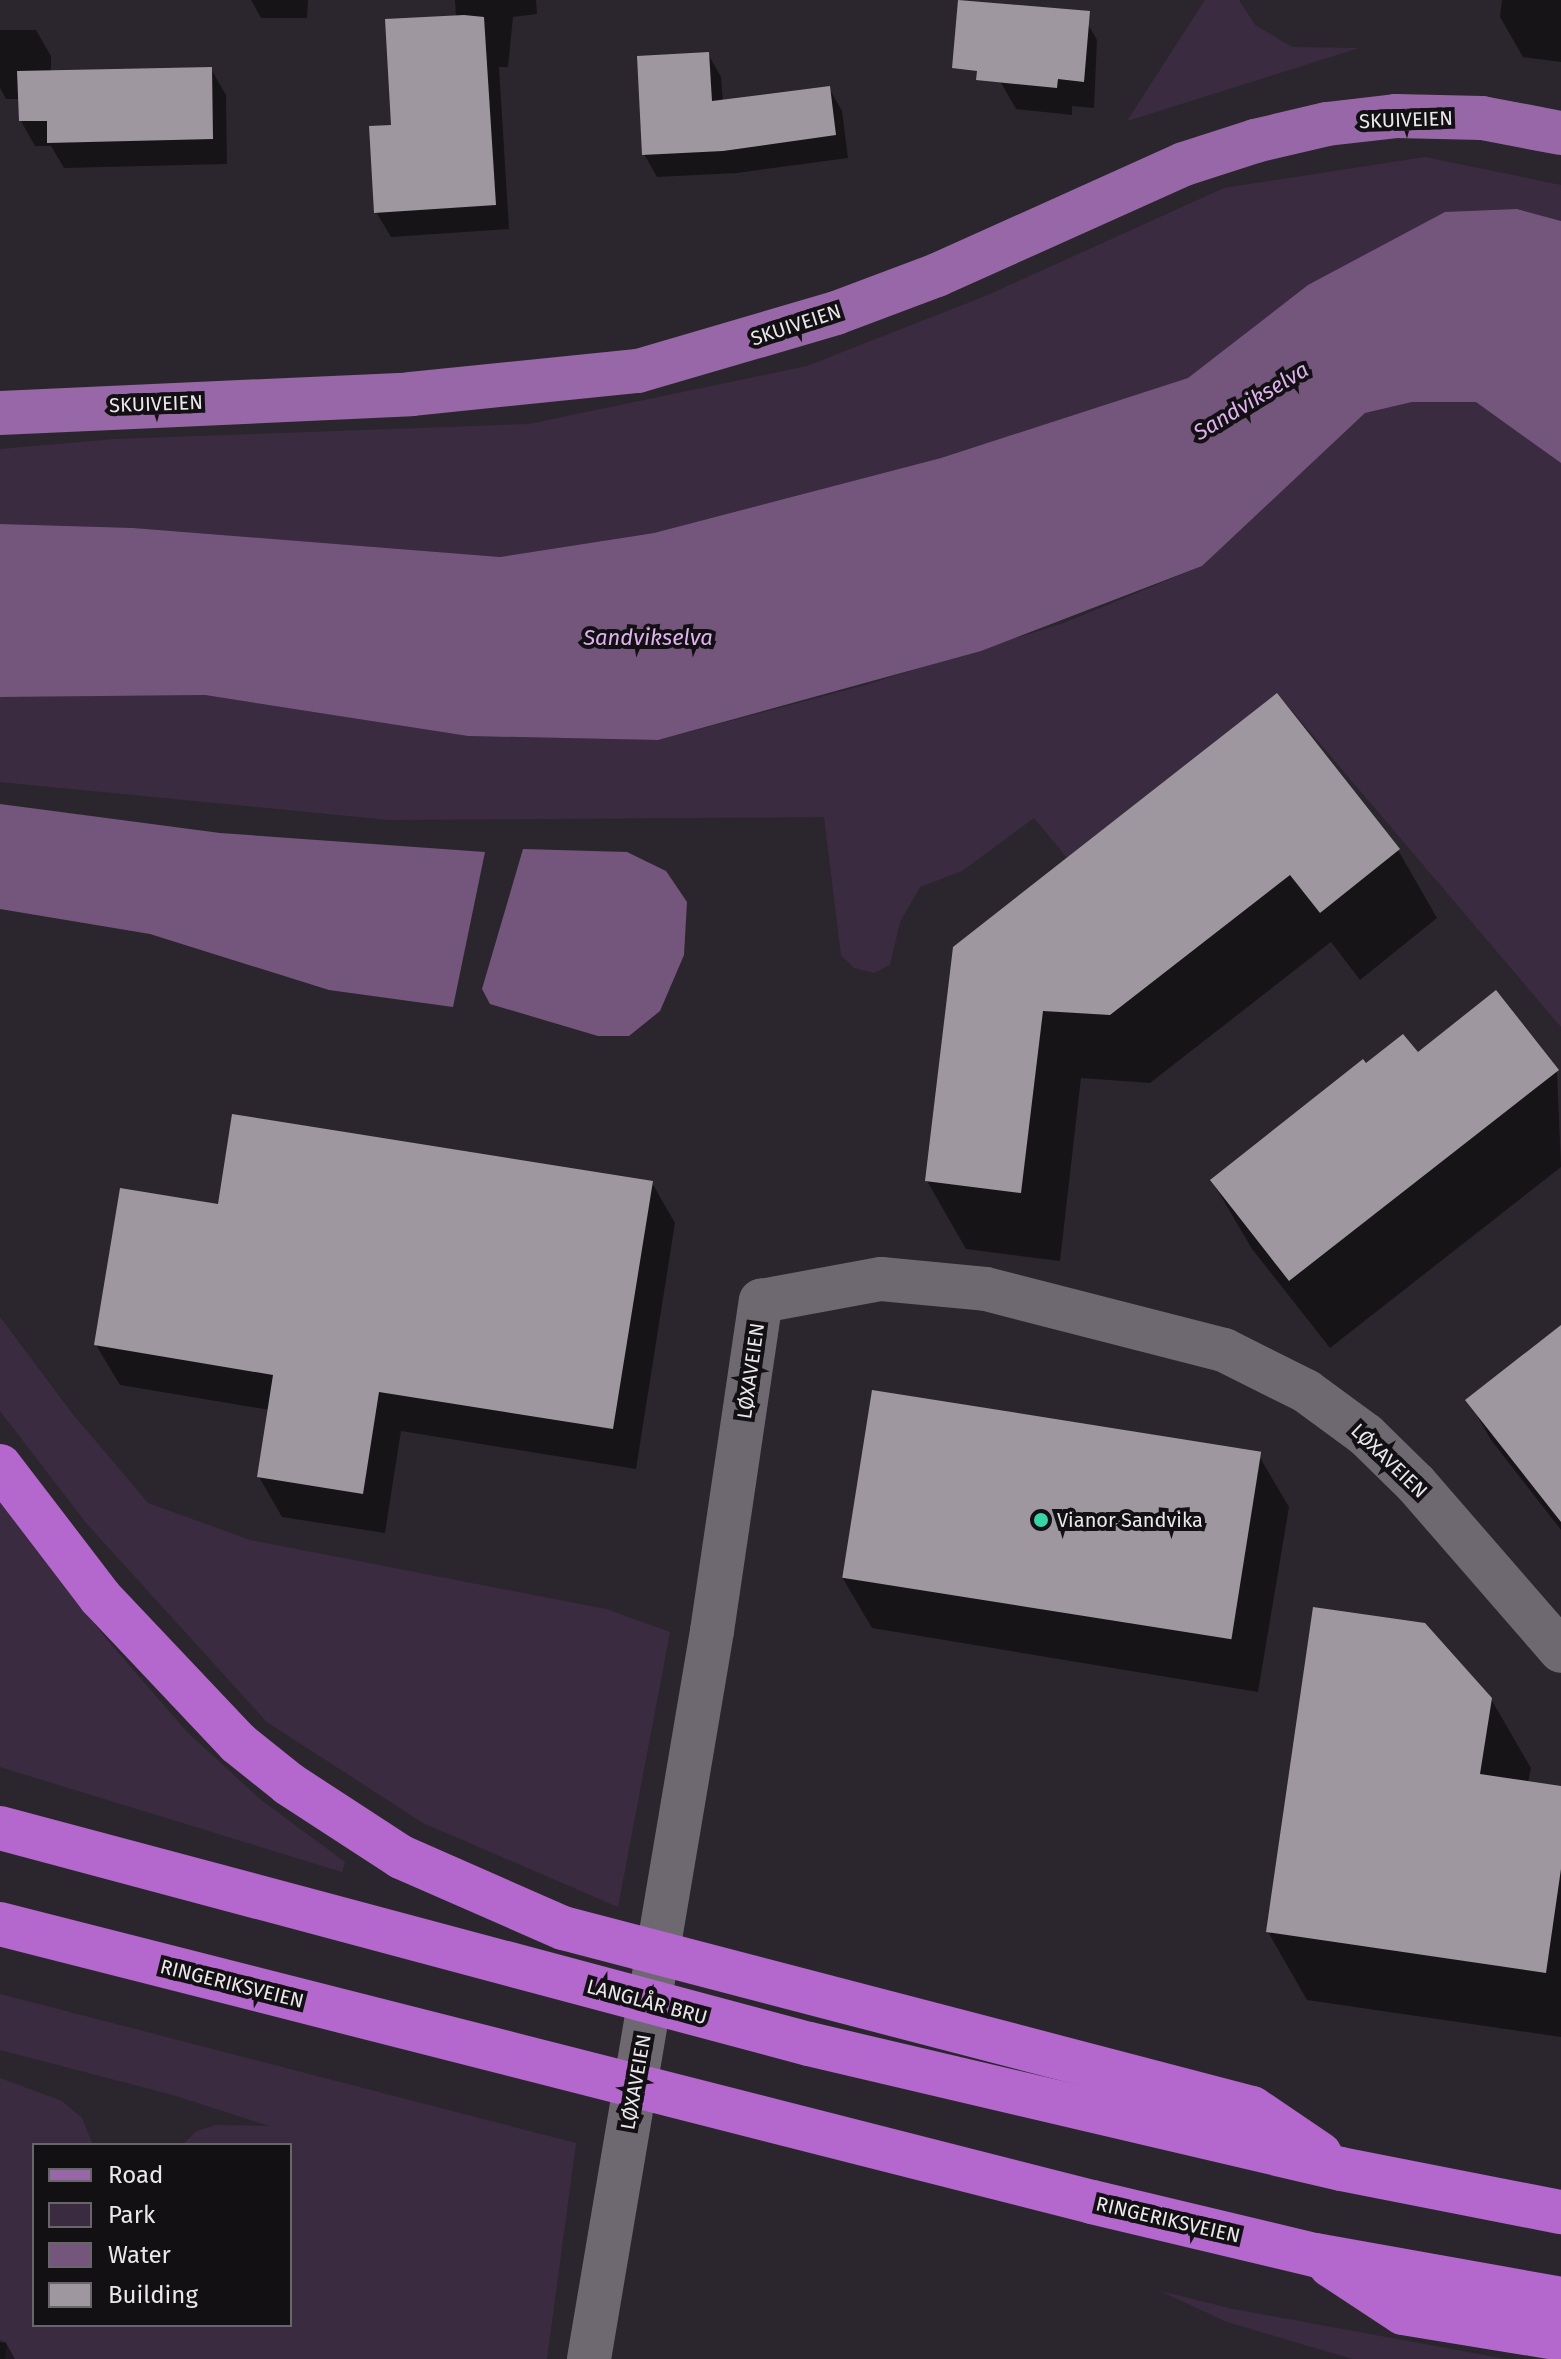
<!DOCTYPE html>
<meta charset="utf-8">
<style>
body{margin:0}
#map{position:relative;width:1561px;height:2359px;overflow:hidden;background:#2b262d;font-family:"Fira Sans",sans-serif}
div>[style]{position:absolute}
.green>*{inset:0;background:#3b2b41}
.water>*{inset:0;background:#74567d}
.shadow>*{inset:0;background:#0007}
.building>*{inset:0;background:#9e97a0;transform-origin:0 0}
.minor>*{height:44px;margin:-22px;padding:0 22px;transform-origin:22px;border-radius:22px;background:#6e6871}
.major>*{height:44px;margin:-22px;padding:0 22px;transform-origin:22px;border-radius:22px;background:#9867a8}
.highway>*{height:44px;margin:-22px;padding:0 22px;transform-origin:22px;border-radius:22px;background:#b467cd}
.dots>*{width:22px;height:22px;translate:-50% -50%;box-sizing:border-box;border:4px solid #121013;border-radius:50%}
span{translate:-50% -50%;white-space:nowrap;text-align:center;line-height:1.15;-webkit-text-stroke:8px #121013;paint-order:stroke}
.street-label{font-size:20px;color:#ebe7ec}
.poi-label{font-size:20px;color:#ebe7ec}
.left{translate:0 -50%;text-align:left}
.water-label{font-size:22px;color:#e0b1f0;font-style:italic}
.legend{position:absolute;left:32px;top:2143px;width:260px;height:184px;box-sizing:border-box;background:#121013;border:2px solid #69666a;margin:0;padding:10px 14px;list-style:none;font-size:24px;color:#ebe7ec}
.legend li{display:flex;align-items:center;gap:16px;height:40px}
.legend b{width:40px;border:2px solid #69666a}
</style>
<div id="map">
<div class="green">
<div style="clip-path:polygon(1205px 0,1239px 0,1255px 25px,1292px 47px,1359px 48px,1127px 121px)"></div>
<div style="clip-path:polygon(1425px 157px,1561px 185px,1561px 221px,1517px 209px,1240px 339px,1188px 378px,941px 458px,654px 533px,500px 557px,133px 528px,0 524px,0 449px,115px 439px,529px 424px,807px 366px,988px 295px,1224px 188px)"></div>
<div style="clip-path:polygon(1412px 402px,1477px 402px,1561px 463px,1561px 1027px,1277px 693px,1069px 860px,1034px 818px,962px 871px,920px 887px,900px 922px,890px 965px,874px 973px,854px 968px,841px 955px,824px 817px,390px 820px,0 782px,0 697px,205px 695px,468px 736px,658px 740px,862px 686px,1064px 623px,1202px 566px,1365px 413px)"></div>
<div style="clip-path:polygon(0 1317px,71px 1412px,148px 1503px,250px 1540px,606px 1609px,670px 1632px,618px 1907px,423px 1823px,267px 1722px,87px 1524px,0 1411px)"></div>
<div style="clip-path:polygon(0 1496px,103px 1635px,187px 1732px,261px 1800px,345px 1862px,342px 1872px,0 1767px)"></div>
<div style="clip-path:polygon(0 1994px,576px 2143px,547px 2359px,5px 2359px,7px 2342px,0 2340px,0 2078px,62px 2101px,82px 2118px,93px 2145px,34px 2145px,34px 2325px,290px 2325px,290px 2145px,182px 2145px,197px 2131px,216px 2125px,269px 2126px,173px 2095px,0 2050px)"></div>
<div style="clip-path:polygon(1160px 2291px,1233px 2309px,1506px 2359px,1353px 2359px,1227px 2322px)"></div>
</div>
<div class="water">
<div style="clip-path:polygon(1517px 209px,1561px 221px,1561px 463px,1476px 402px,1412px 402px,1365px 413px,1202px 566px,981px 651px,658px 740px,468px 736px,205px 695px,0 697px,0 524px,133px 528px,500px 557px,654px 533px,941px 458px,1188px 378px,1308px 285px,1445px 212px)"></div>
<div style="clip-path:polygon(0 804px,220px 833px,485px 852px,453px 1007px,329px 990px,150px 934px,0 909px)"></div>
<div style="clip-path:polygon(523px 849px,627px 852px,666px 871px,687px 902px,684px 955px,660px 1011px,629px 1036px,598px 1036px,490px 1004px,482px 989px)"></div>
</div>
<div class="shadow">
<div style="clip-path:polygon(251px 0,308px 0,307px 18px,261px 18px)"></div>
<div style="clip-path:polygon(455px 0,536px 0,537px 14px,513px 17px,508px 67px,499px 67px,509px 229px,391px 237px,376px 212px,393px 127px,456px 17px)"></div>
<div style="clip-path:polygon(1502px 0,1561px 0,1561px 62px,1523px 57px,1500px 17px)"></div>
<div style="clip-path:polygon(1081px 12px,1097px 40px,1094px 108px,1072px 106px,1072px 115px,1016px 109px,1000px 81px)"></div>
<div style="clip-path:polygon(0 30px,36px 30px,51px 56px,51px 73px,211px 69px,226px 95px,227px 164px,64px 168px,51px 146px,35px 146px,21px 121px,20px 99px,6px 99px,0 88px)"></div>
<div style="clip-path:polygon(708px 54px,721px 77px,723px 102px,829px 88px,842px 111px,848px 158px,737px 173px,657px 177px,644px 154px)"></div>
<div style="clip-path:polygon(1398px 850px,1437px 918px,1360px 980px,1331px 942px,1150px 1083px,1081px 1078px,1060px 1261px,966px 1249px,927px 1181px,955px 948px)"></div>
<div style="clip-path:polygon(1417px 1055px,1557px 1071px,1561px 1167px,1330px 1348px,1252px 1249px,1212px 1181px)"></div>
<div style="clip-path:polygon(652px 1183px,675px 1223px,636px 1469px,401px 1431px,385px 1533px,282px 1517px,259px 1477px,270px 1410px,120px 1385px,96px 1345px,220px 1206px)"></div>
<div style="clip-path:polygon(1561px 1327px,1561px 1530px,1491px 1440px,1468px 1400px)"></div>
<div style="clip-path:polygon(1259px 1456px,1289px 1507px,1258px 1692px,872px 1628px,842px 1577px)"></div>
<div style="clip-path:polygon(1491px 1699px,1531px 1768px,1528px 1783px,1561px 1788px,1561px 2037px,1307px 2000px,1268px 1932px)"></div>
<div style="clip-path:polygon(0 2342px,6px 2343px,15px 2359px,0 2359px)"></div>
</div>
<div class="building">
<div style="clip-path:polygon(958px 0,1090px 11px,1084px 82px,1058px 79px,1057px 88px,976px 80px,977px 71px,952px 68px)"></div>
<div style="clip-path:polygon(464px 15px,484px 17px,496px 205px,374px 213px,369px 126px,391px 125px,385px 19px)"></div>
<div style="clip-path:polygon(709px 52px,712px 101px,830px 86px,836px 135px,723px 151px,642px 155px,637px 56px)"></div>
<div style="clip-path:polygon(212px 67px,213px 139px,47px 143px,47px 121px,19px 121px,17px 71px)"></div>
<div style="clip-path:polygon(1277px 693px,1400px 849px,1320px 913px,1290px 875px,1110px 1015px,1043px 1011px,1021px 1193px,925px 1181px,953px 947px)"></div>
<div style="clip-path:polygon(1496px 990px,1559px 1070px,1289px 1281px,1210px 1180px,1363px 1059px,1366px 1063px,1403px 1034px,1418px 1052px)"></div>
<div style="clip-path:polygon(232px 1114px,653px 1181px,613px 1429px,379px 1392px,363px 1494px,257px 1477px,273px 1375px,94px 1345px,120px 1188px,218px 1204px)"></div>
<div style="clip-path:polygon(1561px 1325px,1561px 1522px,1465px 1400px)"></div>
<div style="left:872px;top:1390px;width:394px;height:190px;rotate:9deg"></div>
<div style="clip-path:polygon(1313px 1607px,1425px 1623px,1492px 1698px,1480px 1774px,1561px 1786px,1561px 1869px,1546px 1973px,1266px 1932px)"></div>
</div>
<div class="minor">
<div style="left:589px;top:2359px;width:738px;rotate:-80.41deg"></div>
<div style="left:712px;top:1631px;width:334px;rotate:-81.6deg"></div>
<div style="left:761px;top:1301px;width:122px;rotate:-10.4deg"></div>
<div style="left:881px;top:1279px;width:105px;rotate:5.4deg"></div>
<div style="left:986px;top:1289px;width:246px;rotate:14.4deg"></div>
<div style="left:1224px;top:1350px;width:92px;rotate:26.6deg"></div>
<div style="left:1306px;top:1391px;width:74px;rotate:36.3deg"></div>
<div style="left:1366px;top:1435px;width:70px;rotate:44.4deg"></div>
<div style="left:1416px;top:1484px;width:221px;rotate:49deg"></div>
</div>
<div class="major">
<div style="left:0;top:413px;width:411px;rotate:-2.6deg"></div>
<div style="left:411px;top:394px;width:228px;rotate:-5.8deg"></div>
<div style="left:638px;top:371px;width:206px;rotate:-16.3deg"></div>
<div style="left:836px;top:313px;width:108px;rotate:-20.6deg"></div>
<div style="left:937px;top:275px;width:271px;rotate:-24.2deg"></div>
<div style="left:1184px;top:164px;width:75px;rotate:-17.9deg"></div>
<div style="left:1255px;top:141px;width:74px;rotate:-13.3deg"></div>
<div style="left:1327px;top:124px;width:69px;rotate:-6.6deg"></div>
<div style="left:1396px;top:116px;width:86px;rotate:1.3deg"></div>
<div style="left:1482px;top:118px;width:80px;rotate:10.8deg"></div>
</div>
<div class="highway">
<div style="left:0;top:1466px;width:165px;rotate:52.6deg"></div>
<div style="left:100px;top:1597px;width:201px;rotate:46.6deg"></div>
<div style="left:238px;top:1743px;width:65px;rotate:38.8deg"></div>
<div style="left:289px;top:1784px;width:134px;rotate:33.1deg"></div>
<div style="left:401px;top:1857px;width:177px;rotate:23.7deg"></div>
<div style="left:563px;top:1928px;width:712px;rotate:14.64deg"></div>
<div style="left:1252px;top:2108px;width:82px;rotate:34.1deg"></div>
<div style="left:0;top:1828px;width:837px;rotate:14.95deg"></div>
<div style="left:809px;top:2044px;width:546px;rotate:13.22deg"></div>
<div style="left:1341px;top:2169px;width:224px;rotate:11.1deg"></div>
<div style="left:0;top:1924px;width:1127px;rotate:14.28deg"></div>
<div style="left:1092px;top:2202px;width:229px;rotate:13.4deg"></div>
<div style="left:1315px;top:2255px;width:250px;rotate:10.1deg"></div>
<div style="left:1330px;top:2265px;width:87px;rotate:33.3deg"></div>
<div style="left:1403px;top:2313px;width:160px;rotate:9.3deg"></div>
</div>
<div class="dots">
<div style="left:1041px;top:1520px;background:#39d4a5"></div>
</div>
<div class="street-label">
<span style="left:1406px;top:120px;rotate:-2deg">SKUIVEIEN</span>
<span style="left:796px;top:325px;rotate:-18deg">SKUIVEIEN</span>
<span style="left:156px;top:404px;rotate:-2deg">SKUIVEIEN</span>
<span style="left:751px;top:1371px;rotate:-82deg">LØXAVEIEN</span>
<span style="left:1389px;top:1461px;rotate:44deg">LØXAVEIEN</span>
<span style="left:232px;top:1984px;rotate:14deg">RINGERIKSVEIEN</span>
<span style="left:647px;top:2002px;rotate:15deg">LANGLÅR BRU</span>
<span style="left:636px;top:2082px;rotate:-80deg">LØXAVEIEN</span>
<span style="left:1168px;top:2220px;rotate:13deg">RINGERIKSVEIEN</span>
</div>
<div class="poi-label">
<span class="left" style="left:1057px;top:1520px">Vianor Sandvika</span>
</div>
<div class="water-label">
<span style="left:1251px;top:401px;rotate:-31deg">Sandvikselva</span>
<span style="left:648px;top:638px">Sandvikselva</span>
</div>
<ul class="legend">
<li><b style="height:10px;background:#9867a8"></b>Road</li>
<li><b style="height:22px;background:#3b2b41"></b>Park</li>
<li><b style="height:22px;background:#74567d"></b>Water</li>
<li><b style="height:22px;background:#9e97a0"></b>Building</li>
</ul>
</div>
